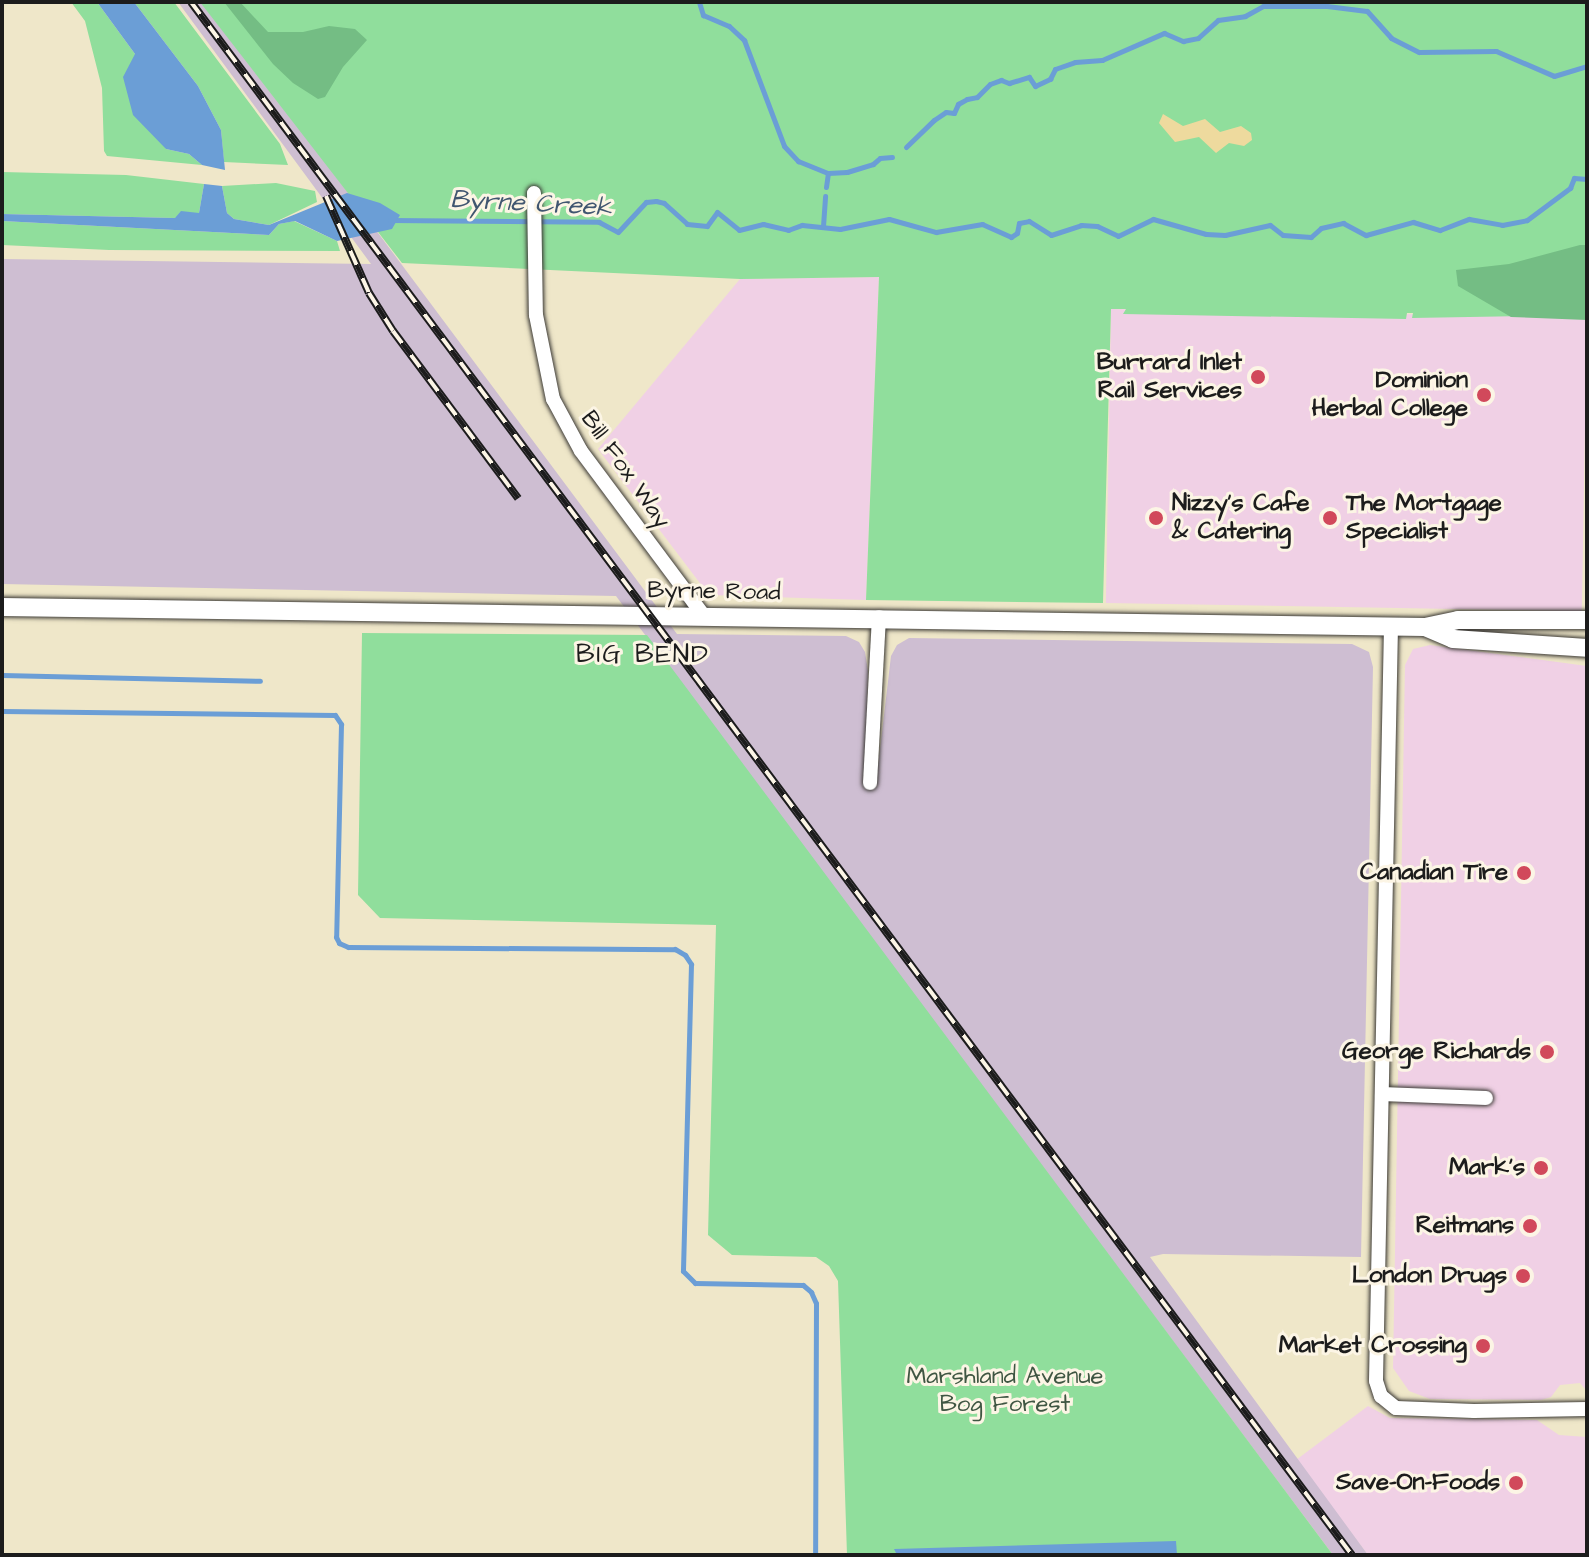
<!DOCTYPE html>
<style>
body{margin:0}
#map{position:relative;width:1589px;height:1557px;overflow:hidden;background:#efe7c9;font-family:"Architects Daughter",sans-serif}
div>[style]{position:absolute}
.built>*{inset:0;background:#f0d0e5;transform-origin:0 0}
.industrial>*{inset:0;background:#cebed2}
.green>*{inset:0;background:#90de9c}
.forest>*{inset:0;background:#74bd84}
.sand>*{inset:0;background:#eeda9e}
.water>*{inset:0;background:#6b9ed6}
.stream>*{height:5px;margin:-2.5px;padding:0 2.5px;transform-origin:2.5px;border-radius:2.5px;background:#6b9ed6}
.roads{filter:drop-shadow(0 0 2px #3c3a36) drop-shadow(0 0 2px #3c3a36)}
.minor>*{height:14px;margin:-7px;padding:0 7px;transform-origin:7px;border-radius:7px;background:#fff}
.tertiary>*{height:18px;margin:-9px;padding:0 9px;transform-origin:9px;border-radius:9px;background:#fff}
.rail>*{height:8px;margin-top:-4px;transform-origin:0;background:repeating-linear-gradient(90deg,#fcf5e5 0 15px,#1c1c1c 0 30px);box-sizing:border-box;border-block:2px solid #1c1c1c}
.dots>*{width:22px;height:22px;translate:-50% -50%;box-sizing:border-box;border:4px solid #fcf5e5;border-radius:50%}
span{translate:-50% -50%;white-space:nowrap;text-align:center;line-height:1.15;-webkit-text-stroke:6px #fcf5e5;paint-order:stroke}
.poi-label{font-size:24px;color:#1c1c1c;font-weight:700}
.right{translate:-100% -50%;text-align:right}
.left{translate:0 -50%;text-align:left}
.street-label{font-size:24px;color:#1c1c1c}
.park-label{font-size:24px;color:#3f5642}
.water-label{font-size:26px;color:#405670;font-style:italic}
.neighbourhood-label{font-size:26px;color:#1c1c1c;letter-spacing:2px}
.frame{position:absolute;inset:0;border:4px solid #1c1c1c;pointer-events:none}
</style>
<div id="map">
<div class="built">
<div style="clip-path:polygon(879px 277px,866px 600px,709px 595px,598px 449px,740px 279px)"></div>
<div style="left:1111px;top:309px;width:476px;height:294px;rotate:1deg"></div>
<div style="clip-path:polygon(1430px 645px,1587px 666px,1587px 1391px,1580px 1383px,1560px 1385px,1551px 1397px,1541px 1400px,1430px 1399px,1409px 1391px,1393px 1368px,1405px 665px,1413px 649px)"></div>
<div style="clip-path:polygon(1368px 1406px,1390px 1418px,1537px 1420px,1559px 1435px,1587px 1437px,1587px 1555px,1368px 1555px,1296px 1460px)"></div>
</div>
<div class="industrial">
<div style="clip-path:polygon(178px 2px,206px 2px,677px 634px,846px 636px,859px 642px,865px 652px,868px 671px,866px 783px,876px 783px,891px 656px,897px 645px,909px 638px,1352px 644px,1369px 652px,1373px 667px,1361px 1257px,1163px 1254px,1150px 1257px,1368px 1555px,1333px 1555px,616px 596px,2px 584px,2px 259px,371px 264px)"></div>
</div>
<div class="green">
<div style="clip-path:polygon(71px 2px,97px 2px,135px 54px,166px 149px,189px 154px,202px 165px,107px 156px,104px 151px,102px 88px,85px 21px)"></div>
<div style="clip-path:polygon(134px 2px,174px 2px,280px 144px,288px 165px,224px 162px,221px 130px,198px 86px)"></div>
<div style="clip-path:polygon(200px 2px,1587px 2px,1587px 315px,1412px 318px,1413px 313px,1407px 313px,1406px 319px,1123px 314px,1126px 309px,1111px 309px,1103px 603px,866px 600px,879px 277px,740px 279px,402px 263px)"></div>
<div style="clip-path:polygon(2px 172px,126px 175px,204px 184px,199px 213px,175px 218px,2px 214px)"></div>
<div style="clip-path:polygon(276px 183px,315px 191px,317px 202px,269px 225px,234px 219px,227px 213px,222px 186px)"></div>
<div style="clip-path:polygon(2px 221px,269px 235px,279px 224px,294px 221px,337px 241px,340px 251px,109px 250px,2px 245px)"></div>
<div style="clip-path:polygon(362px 633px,647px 635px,1333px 1555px,847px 1555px,838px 1281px,829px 1266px,816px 1257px,732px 1255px,708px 1235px,716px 925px,380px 918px,358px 895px)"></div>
</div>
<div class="forest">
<div style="clip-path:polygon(224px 2px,240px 2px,268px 32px,303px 32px,329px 26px,355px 29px,367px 40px,343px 67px,325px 97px,318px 99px,293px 83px,273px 64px)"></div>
<div style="clip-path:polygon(1580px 245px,1587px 245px,1587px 320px,1511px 317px,1458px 286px,1456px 270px,1509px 264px)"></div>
</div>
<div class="sand">
<div style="clip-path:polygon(1163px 114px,1183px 126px,1205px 119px,1220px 132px,1241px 126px,1251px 133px,1252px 140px,1244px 146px,1229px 143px,1216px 153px,1199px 137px,1175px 142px,1159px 123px)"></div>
</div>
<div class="water">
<div style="clip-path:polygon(97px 2px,134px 2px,198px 86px,221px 130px,225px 170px,202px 165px,189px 154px,166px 149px,133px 115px,123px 77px,135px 54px)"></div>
<div style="clip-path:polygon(204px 184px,222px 186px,227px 213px,234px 219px,269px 225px,347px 193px,380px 203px,400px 215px,392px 229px,337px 241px,295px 221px,279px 224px,269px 235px,2px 221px,2px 214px,175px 218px,181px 211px,199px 213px)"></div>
<div style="clip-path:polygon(1176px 1541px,1177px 1555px,897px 1555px,894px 1549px)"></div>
</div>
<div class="stream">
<div style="left:699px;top:2px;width:14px;rotate:73deg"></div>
<div style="left:703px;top:15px;width:28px;rotate:23deg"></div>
<div style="left:729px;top:26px;width:21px;rotate:43deg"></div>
<div style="left:744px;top:40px;width:113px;rotate:69.3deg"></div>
<div style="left:784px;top:146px;width:21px;rotate:47deg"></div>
<div style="left:798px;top:161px;width:32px;rotate:22deg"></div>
<div style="left:828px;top:173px;width:19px;rotate:-3deg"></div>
<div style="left:847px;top:172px;width:27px;rotate:-17deg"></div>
<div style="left:873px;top:164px;width:9px;rotate:-41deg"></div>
<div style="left:880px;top:158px;width:12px;rotate:-5deg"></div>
<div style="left:906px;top:147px;width:39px;rotate:-44deg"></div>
<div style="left:934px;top:120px;width:14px;rotate:-34deg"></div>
<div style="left:946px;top:112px;width:8px;rotate:7deg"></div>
<div style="left:954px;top:113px;width:10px;rotate:-66deg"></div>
<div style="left:958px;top:104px;width:10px;rotate:-29deg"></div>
<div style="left:967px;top:99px;width:10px;rotate:-11deg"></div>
<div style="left:977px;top:97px;width:18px;rotate:-45deg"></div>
<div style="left:990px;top:84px;width:12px;rotate:-20deg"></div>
<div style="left:1001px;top:80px;width:9px;rotate:21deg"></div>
<div style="left:1009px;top:83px;width:21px;rotate:-17deg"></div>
<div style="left:1029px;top:77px;width:11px;rotate:56deg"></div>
<div style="left:1035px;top:86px;width:17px;rotate:-25deg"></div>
<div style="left:1050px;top:79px;width:11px;rotate:-63deg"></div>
<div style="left:1055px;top:69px;width:21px;rotate:-19deg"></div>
<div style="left:1075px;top:62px;width:27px;rotate:-4deg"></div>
<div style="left:1102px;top:60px;width:68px;rotate:-23.5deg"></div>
<div style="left:1164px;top:33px;width:21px;rotate:23deg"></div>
<div style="left:1183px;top:41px;width:15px;rotate:-11deg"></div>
<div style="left:1198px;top:38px;width:27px;rotate:-42deg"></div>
<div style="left:1218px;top:20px;width:27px;rotate:-8deg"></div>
<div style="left:1245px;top:16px;width:21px;rotate:-29deg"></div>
<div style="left:1263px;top:6px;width:64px"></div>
<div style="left:1327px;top:6px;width:40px;rotate:7.1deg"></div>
<div style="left:1367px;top:11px;width:36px;rotate:48deg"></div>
<div style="left:1391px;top:38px;width:31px;rotate:27deg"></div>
<div style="left:1419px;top:52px;width:77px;rotate:-0.7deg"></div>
<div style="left:1496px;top:51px;width:63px;rotate:23.3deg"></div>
<div style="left:1554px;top:76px;width:34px;rotate:-17deg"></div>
<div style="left:826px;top:187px;width:14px;rotate:-82deg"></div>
<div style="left:390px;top:220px;width:209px;rotate:0.5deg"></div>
<div style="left:599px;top:222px;width:21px;rotate:28deg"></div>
<div style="left:618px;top:232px;width:41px;rotate:-47deg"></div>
<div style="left:646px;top:202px;width:10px;rotate:-6deg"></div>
<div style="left:656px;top:201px;width:8px;rotate:14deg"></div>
<div style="left:664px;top:203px;width:31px;rotate:42deg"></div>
<div style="left:687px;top:224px;width:20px;rotate:6deg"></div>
<div style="left:707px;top:226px;width:17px;rotate:-54deg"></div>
<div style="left:717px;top:212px;width:28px;rotate:39deg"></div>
<div style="left:739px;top:230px;width:25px;rotate:-14deg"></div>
<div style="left:763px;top:224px;width:26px;rotate:13deg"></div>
<div style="left:788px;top:230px;width:15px;rotate:-20deg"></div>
<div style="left:802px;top:225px;width:38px;rotate:6deg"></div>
<div style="left:840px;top:229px;width:50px;rotate:-11.5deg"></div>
<div style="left:889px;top:219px;width:49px;rotate:15.5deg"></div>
<div style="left:936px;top:232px;width:47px;rotate:-9.9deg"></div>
<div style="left:982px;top:224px;width:32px;rotate:24deg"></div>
<div style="left:1011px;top:237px;width:7px;rotate:-34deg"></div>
<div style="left:1017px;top:233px;width:10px;rotate:-79deg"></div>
<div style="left:1019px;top:223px;width:10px;rotate:-11deg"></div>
<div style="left:1029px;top:221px;width:26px;rotate:32deg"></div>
<div style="left:1051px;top:235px;width:32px;rotate:-18deg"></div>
<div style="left:1081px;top:225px;width:16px;rotate:4deg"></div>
<div style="left:1097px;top:226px;width:23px;rotate:25deg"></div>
<div style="left:1118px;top:236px;width:39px;rotate:-26deg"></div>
<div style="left:1153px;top:219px;width:55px;rotate:15.8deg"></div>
<div style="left:1206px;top:234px;width:19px;rotate:3deg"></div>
<div style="left:1225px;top:235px;width:46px;rotate:-12.5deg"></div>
<div style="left:1270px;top:225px;width:16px;rotate:38deg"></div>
<div style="left:1283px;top:235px;width:28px;rotate:4deg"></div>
<div style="left:1311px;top:237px;width:13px;rotate:-42deg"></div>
<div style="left:1321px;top:228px;width:23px;rotate:-13deg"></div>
<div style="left:1343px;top:223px;width:26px;rotate:28deg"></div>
<div style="left:1366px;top:235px;width:49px;rotate:-15.5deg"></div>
<div style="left:1413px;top:222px;width:28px;rotate:17deg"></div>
<div style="left:1440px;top:230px;width:31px;rotate:-21deg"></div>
<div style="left:1469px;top:219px;width:34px;rotate:10deg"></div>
<div style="left:1502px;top:225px;width:25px;rotate:-11deg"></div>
<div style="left:1527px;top:220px;width:54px;rotate:-36.7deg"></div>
<div style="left:1570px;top:188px;width:11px;rotate:-68deg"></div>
<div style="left:1574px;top:178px;width:13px;rotate:4deg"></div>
<div style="left:823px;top:226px;width:30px;rotate:-86deg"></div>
<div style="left:2px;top:675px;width:258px;rotate:1.3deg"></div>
<div style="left:2px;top:711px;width:333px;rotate:0.7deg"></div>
<div style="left:335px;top:715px;width:11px;rotate:56deg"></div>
<div style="left:341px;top:724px;width:213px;rotate:91.3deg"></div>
<div style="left:336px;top:937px;width:7px;rotate:63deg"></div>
<div style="left:339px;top:943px;width:10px;rotate:24deg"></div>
<div style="left:348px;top:947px;width:327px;rotate:0.4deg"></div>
<div style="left:675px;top:949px;width:12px;rotate:31deg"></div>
<div style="left:685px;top:955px;width:11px;rotate:56deg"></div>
<div style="left:691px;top:964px;width:307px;rotate:91.5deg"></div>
<div style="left:683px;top:1271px;width:17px;rotate:45deg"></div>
<div style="left:695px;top:1283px;width:108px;rotate:1.1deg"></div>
<div style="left:803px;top:1285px;width:11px;rotate:41deg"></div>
<div style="left:811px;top:1292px;width:12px;rotate:66deg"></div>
<div style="left:816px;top:1303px;width:252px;rotate:90.2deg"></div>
</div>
<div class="roads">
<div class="minor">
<div style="left:534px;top:193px;width:122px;rotate:89.1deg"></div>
<div style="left:536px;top:315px;width:86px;rotate:78.6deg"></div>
<div style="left:553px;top:399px;width:59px;rotate:61.7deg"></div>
<div style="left:581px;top:451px;width:206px;rotate:53.3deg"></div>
<div style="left:1391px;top:626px;width:755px;rotate:91.14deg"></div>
<div style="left:1376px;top:1381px;width:16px;rotate:72deg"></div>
<div style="left:1381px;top:1396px;width:19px;rotate:39deg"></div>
<div style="left:1396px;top:1408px;width:78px;rotate:2.2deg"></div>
<div style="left:1474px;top:1411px;width:113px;rotate:-1deg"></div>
<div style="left:870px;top:783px;width:166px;rotate:-86.9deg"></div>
<div style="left:1382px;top:1094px;width:104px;rotate:2.2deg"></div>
</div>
<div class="tertiary">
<div style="left:2px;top:607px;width:1423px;rotate:0.81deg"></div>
<div style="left:1425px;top:627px;width:34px;rotate:-12deg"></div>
<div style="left:1458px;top:620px;width:129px"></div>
<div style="left:1425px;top:627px;width:30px;rotate:23deg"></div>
<div style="left:1453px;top:639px;width:134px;rotate:3.8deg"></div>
</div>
</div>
<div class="rail">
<div style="left:191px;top:2px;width:1939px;rotate:53.22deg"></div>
<div style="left:326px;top:196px;width:106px;rotate:66.1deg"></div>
<div style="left:369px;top:293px;width:45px;rotate:57.7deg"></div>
<div style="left:393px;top:331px;width:209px;rotate:53.2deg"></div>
</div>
<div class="dots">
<div style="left:1258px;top:377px;background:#d1495b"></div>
<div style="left:1484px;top:395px;background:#d1495b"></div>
<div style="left:1156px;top:518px;background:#d1495b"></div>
<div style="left:1330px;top:518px;background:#d1495b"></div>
<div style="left:1524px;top:873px;background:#d1495b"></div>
<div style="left:1547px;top:1052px;background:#d1495b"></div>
<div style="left:1541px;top:1168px;background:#d1495b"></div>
<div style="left:1530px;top:1226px;background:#d1495b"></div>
<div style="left:1523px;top:1276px;background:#d1495b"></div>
<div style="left:1483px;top:1346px;background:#d1495b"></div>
<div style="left:1516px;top:1483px;background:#d1495b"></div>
</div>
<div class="poi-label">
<span class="right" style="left:1242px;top:377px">Burrard Inlet<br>Rail Services</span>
<span class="right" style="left:1468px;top:395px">Dominion<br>Herbal College</span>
<span class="left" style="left:1172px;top:518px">Nizzy's Cafe<br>&amp; Catering</span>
<span class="left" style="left:1346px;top:518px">The Mortgage<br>Specialist</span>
<span class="right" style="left:1508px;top:873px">Canadian Tire</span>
<span class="right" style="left:1531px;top:1052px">George Richards</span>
<span class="right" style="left:1525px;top:1168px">Mark's</span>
<span class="right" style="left:1514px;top:1226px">Reitmans</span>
<span class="right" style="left:1507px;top:1276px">London Drugs</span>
<span class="right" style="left:1467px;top:1346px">Market Crossing</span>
<span class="right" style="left:1500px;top:1483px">Save-On-Foods</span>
</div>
<div class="street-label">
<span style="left:625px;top:470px;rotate:55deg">Bill Fox Way</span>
<span style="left:714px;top:592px;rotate:1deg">Byrne Road</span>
</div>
<div class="park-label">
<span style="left:1005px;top:1391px">Marshland Avenue<br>Bog Forest</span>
</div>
<div class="water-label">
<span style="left:531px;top:204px;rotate:3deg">Byrne Creek</span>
</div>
<div class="neighbourhood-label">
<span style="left:643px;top:655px">BIG BEND</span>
</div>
<div class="frame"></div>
</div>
